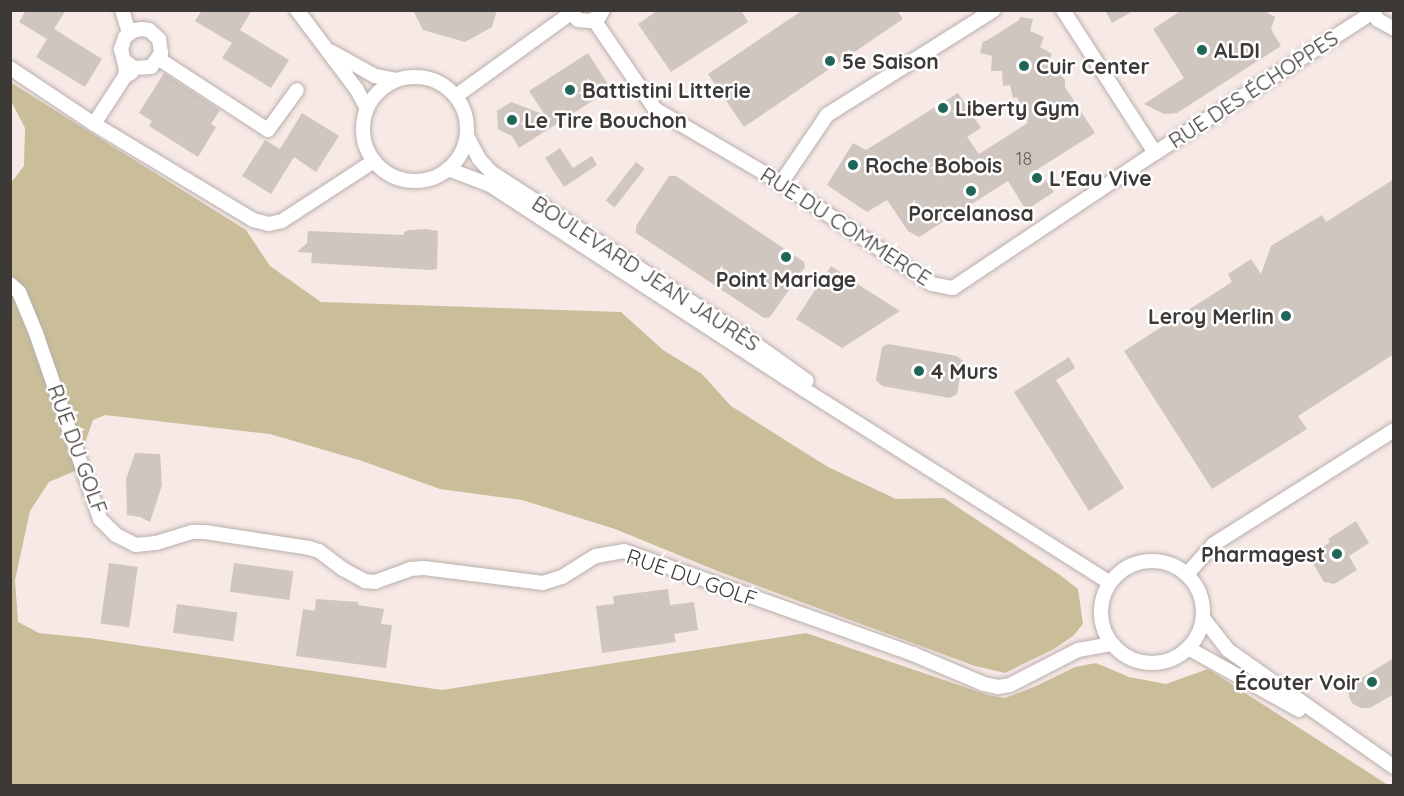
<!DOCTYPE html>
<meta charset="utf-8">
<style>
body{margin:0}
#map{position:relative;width:1404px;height:796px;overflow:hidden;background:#f6e9e6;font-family:Quicksand,sans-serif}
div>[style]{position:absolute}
.green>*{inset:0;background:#cabe9a}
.building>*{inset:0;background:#cfc6bf;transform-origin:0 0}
.roads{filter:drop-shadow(0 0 2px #baafac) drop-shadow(0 0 2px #baafac)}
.minor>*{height:14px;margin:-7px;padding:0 7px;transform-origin:7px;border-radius:7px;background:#fff}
.minor>.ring{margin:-7px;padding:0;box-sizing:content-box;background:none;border:14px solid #fff;border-radius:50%}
.dots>*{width:16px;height:16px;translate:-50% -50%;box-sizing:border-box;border:3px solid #fff;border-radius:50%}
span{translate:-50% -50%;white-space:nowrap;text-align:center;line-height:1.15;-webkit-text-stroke:5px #fff;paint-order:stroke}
.number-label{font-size:18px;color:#625c59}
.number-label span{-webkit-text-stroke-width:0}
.poi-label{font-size:21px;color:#3d3937;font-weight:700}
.left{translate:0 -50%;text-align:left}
.right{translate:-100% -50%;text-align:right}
.street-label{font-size:21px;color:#3d3937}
.frame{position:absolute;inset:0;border:12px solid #3d3937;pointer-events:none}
</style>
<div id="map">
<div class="green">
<div style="clip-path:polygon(10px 82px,246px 230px,270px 266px,321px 302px,621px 312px,663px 350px,702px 374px,731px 406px,828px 467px,896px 499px,944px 498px,1060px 575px,1078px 589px,1083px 624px,1073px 636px,1054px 649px,1005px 673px,975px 666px,720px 572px,615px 529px,522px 500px,440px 489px,362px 461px,270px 434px,105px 415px,93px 420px,75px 471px,49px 482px,30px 511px,15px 580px,18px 622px,39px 633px,89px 638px,442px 690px,806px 633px,988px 695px,1005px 698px,1034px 687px,1075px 667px,1096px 663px,1129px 677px,1166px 684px,1208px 669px,1388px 785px,11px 785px,10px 184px,24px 166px,25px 128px,11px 101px)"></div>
</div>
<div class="building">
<div style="clip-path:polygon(26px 10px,66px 10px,54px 29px,102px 59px,85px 87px,36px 57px,47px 39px,19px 22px)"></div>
<div style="clip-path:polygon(202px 10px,252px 10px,240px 30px,289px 60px,271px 88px,222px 58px,232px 43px,195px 21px)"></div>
<div style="clip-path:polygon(413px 10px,497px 10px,492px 27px,465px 42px,423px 30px)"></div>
<div style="clip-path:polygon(658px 10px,741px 10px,748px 22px,671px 72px,638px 24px)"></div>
<div style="clip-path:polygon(803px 10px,897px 10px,903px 19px,744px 127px,708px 74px)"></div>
<div style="clip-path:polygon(1105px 10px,1135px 10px,1112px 23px)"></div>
<div style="clip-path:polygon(1182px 10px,1263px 10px,1275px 17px,1271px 29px,1281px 46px,1177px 113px,1164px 114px,1144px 104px,1184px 78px,1153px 29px)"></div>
<div style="clip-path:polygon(1020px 17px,1033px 19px,1030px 31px,1044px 37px,1040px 47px,1052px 54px,1049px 60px,1059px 68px,1058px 70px,1065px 80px,1065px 87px,1095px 133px,1038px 169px,1054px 192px,1026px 210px,1008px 181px,919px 237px,908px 231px,887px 200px,867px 212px,827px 185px,853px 143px,866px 150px,958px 93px,981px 128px,967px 137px,979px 154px,1028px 123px,1017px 97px,1013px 98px,1010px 85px,1003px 86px,1002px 71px,991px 71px,992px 56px,980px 53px,983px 41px,986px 41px,1019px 20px)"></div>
<div style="clip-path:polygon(588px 53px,611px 89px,519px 148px,512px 136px,498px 129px,497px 111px,511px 102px,545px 115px,529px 91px)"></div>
<div style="clip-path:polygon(164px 73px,220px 110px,211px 124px,216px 127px,198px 157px,149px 126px,152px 121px,139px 113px)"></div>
<div style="clip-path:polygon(302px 113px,339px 136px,316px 172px,294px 157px,271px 194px,242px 176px,265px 140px,280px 149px)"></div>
<div style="clip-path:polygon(560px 148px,573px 168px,592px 156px,597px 165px,564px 187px,545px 158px)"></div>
<div style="left:636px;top:162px;width:11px;height:49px;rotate:38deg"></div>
<div style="clip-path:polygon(669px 176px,676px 176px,804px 262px,805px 267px,770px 317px,764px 318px,636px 233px,636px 226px)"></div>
<div style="clip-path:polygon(1394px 179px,1394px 354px,1298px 416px,1307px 429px,1212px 489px,1124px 351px,1232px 282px,1228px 274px,1251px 259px,1261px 274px,1271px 246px,1322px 215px,1326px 222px)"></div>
<div style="clip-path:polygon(426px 229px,438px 231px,437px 269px,431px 270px,311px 263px,312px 253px,297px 252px,307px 243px,308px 231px,404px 235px,404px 232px,409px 230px)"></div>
<div style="clip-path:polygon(831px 266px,859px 285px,900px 311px,842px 348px,796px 319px)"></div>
<div style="clip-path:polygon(888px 344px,957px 356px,963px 361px,957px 394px,950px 398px,882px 386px,876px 380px,882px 347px)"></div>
<div style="clip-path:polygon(1069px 357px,1075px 368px,1056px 380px,1124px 488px,1089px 511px,1014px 392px)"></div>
<div style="clip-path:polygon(135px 453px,160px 454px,162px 485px,150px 522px,140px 517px,127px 515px,126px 479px)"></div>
<div style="clip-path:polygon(1356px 521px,1369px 543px,1349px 556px,1357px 570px,1334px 584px,1324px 582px,1311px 560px,1325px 551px,1323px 547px,1330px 542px,1328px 539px)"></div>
<div style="left:109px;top:563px;width:29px;height:61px;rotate:8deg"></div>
<div style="left:234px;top:563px;width:60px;height:29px;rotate:8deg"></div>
<div style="clip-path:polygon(668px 589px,670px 605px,694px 602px,698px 630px,674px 634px,676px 642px,602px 653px,596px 606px,614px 604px,613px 596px)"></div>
<div style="clip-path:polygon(316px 599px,358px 602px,358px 605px,384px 609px,381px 624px,392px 625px,386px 668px,296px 656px,303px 609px,315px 611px)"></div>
<div style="left:177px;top:604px;width:61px;height:29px;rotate:8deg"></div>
<div style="clip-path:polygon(1394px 658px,1394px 694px,1370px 708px,1361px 708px,1353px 704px,1349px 697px,1348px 688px,1355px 676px,1358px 680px)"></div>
</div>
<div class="roads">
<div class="minor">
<div style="left:122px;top:10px;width:24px;rotate:73deg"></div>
<div style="left:297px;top:10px;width:100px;rotate:53.1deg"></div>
<div style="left:357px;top:90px;width:21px;rotate:62deg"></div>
<div style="left:569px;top:10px;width:13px;rotate:48deg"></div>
<div style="left:578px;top:20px;width:11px;rotate:5deg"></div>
<div style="left:589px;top:21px;width:11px;rotate:-22deg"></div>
<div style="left:599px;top:17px;width:8px;rotate:-60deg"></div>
<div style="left:1063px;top:10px;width:170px;rotate:57.2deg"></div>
<div style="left:1155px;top:153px;width:260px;rotate:-32.9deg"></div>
<div style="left:1372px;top:10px;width:12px;rotate:59deg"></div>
<div style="left:1378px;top:20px;width:18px;rotate:29deg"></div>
<div style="left:594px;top:20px;width:108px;rotate:55.6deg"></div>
<div style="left:655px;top:109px;width:146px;rotate:30.4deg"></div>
<div style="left:781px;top:183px;width:182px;rotate:33.8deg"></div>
<div style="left:932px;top:284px;width:21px;rotate:11deg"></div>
<div style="left:953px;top:288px;width:243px;rotate:-33.8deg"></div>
<div style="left:332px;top:52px;width:49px;rotate:29.2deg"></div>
<div style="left:375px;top:76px;width:22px;rotate:10deg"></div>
<div style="left:159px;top:59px;width:130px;rotate:33.1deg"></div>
<div style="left:268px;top:130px;width:49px;rotate:-54.1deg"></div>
<div style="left:125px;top:61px;width:11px;rotate:38deg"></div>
<div style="left:134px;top:68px;width:17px;rotate:-3deg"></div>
<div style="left:151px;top:67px;width:17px;rotate:-54deg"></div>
<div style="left:161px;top:53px;width:14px;rotate:-98deg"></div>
<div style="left:159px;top:39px;width:13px;rotate:-138deg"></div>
<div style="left:149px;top:30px;width:7px;rotate:-172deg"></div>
<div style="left:142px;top:29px;width:7px;rotate:172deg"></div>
<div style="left:135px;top:30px;width:12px;rotate:145deg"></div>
<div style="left:125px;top:37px;width:13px;rotate:108deg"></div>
<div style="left:121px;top:49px;width:21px;rotate:76deg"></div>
<div style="left:126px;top:69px;width:7px;rotate:98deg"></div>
<div style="left:10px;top:68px;width:101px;rotate:33.7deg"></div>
<div style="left:94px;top:124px;width:186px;rotate:31.1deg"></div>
<div style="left:253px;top:220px;width:16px;rotate:14deg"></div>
<div style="left:269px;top:224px;width:13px;rotate:-13deg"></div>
<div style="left:282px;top:221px;width:110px;rotate:-33.1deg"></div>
<div class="ring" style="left:363px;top:77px;width:90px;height:90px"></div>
<div style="left:456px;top:96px;width:142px;rotate:-35.8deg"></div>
<div style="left:94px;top:124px;width:57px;rotate:-57.1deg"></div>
<div style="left:125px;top:76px;width:7px;rotate:-27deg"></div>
<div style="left:467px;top:136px;width:26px;rotate:62deg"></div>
<div style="left:479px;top:159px;width:18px;rotate:47deg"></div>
<div style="left:491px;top:172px;width:302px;rotate:33deg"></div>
<div style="left:744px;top:336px;width:77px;rotate:35.5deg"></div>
<div style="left:448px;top:169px;width:45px;rotate:20.9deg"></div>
<div style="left:490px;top:185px;width:353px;rotate:33.1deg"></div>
<div style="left:786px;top:378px;width:383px;rotate:32.3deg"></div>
<div style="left:781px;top:183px;width:82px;rotate:-55.9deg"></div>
<div style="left:827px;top:115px;width:197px;rotate:-32.2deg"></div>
<div style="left:10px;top:284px;width:12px;rotate:42deg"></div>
<div style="left:19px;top:292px;width:44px;rotate:67.5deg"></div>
<div style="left:36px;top:333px;width:197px;rotate:71deg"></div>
<div style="left:100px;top:519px;width:23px;rotate:45deg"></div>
<div style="left:116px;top:535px;width:22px;rotate:27deg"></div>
<div style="left:136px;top:545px;width:20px;rotate:-6deg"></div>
<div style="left:156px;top:543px;width:38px;rotate:-17deg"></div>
<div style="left:192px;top:532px;width:13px"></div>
<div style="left:205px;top:532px;width:105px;rotate:8.7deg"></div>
<div style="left:309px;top:548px;width:10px;rotate:17deg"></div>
<div style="left:319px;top:551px;width:30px;rotate:37deg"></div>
<div style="left:343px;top:569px;width:25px;rotate:29deg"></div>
<div style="left:365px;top:581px;width:10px;rotate:6deg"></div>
<div style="left:375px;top:582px;width:37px;rotate:-20deg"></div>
<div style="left:410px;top:569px;width:14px;rotate:-4deg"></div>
<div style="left:424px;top:568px;width:120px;rotate:7.2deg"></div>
<div style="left:543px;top:583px;width:20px;rotate:-18deg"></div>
<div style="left:562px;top:577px;width:40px;rotate:-32deg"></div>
<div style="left:596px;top:556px;width:28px;rotate:-10deg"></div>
<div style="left:624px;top:551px;width:307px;rotate:19.6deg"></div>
<div style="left:913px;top:654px;width:77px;rotate:22.9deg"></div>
<div style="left:984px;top:684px;width:14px;rotate:12deg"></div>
<div style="left:998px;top:687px;width:12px;rotate:-9deg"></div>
<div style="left:1010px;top:685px;width:76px;rotate:-27.2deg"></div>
<div style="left:1078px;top:650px;width:35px;rotate:-10deg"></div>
<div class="ring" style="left:1101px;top:561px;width:88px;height:88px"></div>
<div style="left:1187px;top:574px;width:40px;rotate:-48deg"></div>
<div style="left:1214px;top:544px;width:213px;rotate:-32.3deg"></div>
<div style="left:1203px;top:618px;width:41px;rotate:52deg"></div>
<div style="left:1228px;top:650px;width:203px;rotate:35.2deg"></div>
<div style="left:1188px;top:648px;width:127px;rotate:29.2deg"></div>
</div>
</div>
<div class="dots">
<div style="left:1202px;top:50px;background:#1f6558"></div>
<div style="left:830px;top:61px;background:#1f6558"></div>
<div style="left:1024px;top:66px;background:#1f6558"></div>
<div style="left:570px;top:90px;background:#1f6558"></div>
<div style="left:943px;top:108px;background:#1f6558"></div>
<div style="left:512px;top:120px;background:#1f6558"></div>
<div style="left:853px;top:165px;background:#1f6558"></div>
<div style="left:1037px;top:178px;background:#1f6558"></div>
<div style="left:971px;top:191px;background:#1f6558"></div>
<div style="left:786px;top:257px;background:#1f6558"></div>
<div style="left:1286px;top:316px;background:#1f6558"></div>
<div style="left:919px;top:371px;background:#1f6558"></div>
<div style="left:1337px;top:554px;background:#1f6558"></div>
<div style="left:1372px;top:682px;background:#1f6558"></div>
</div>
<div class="number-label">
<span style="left:1024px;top:159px">18</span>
</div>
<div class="poi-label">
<span class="left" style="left:1214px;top:50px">ALDI</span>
<span class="left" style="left:842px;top:61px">5e Saison</span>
<span class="left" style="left:1036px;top:66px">Cuir Center</span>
<span class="left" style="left:582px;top:90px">Battistini Litterie</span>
<span class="left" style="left:955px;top:108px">Liberty Gym</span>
<span class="left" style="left:524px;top:120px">Le Tire Bouchon</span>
<span class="left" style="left:865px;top:165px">Roche Bobois</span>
<span class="left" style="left:1049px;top:178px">L'Eau Vive</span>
<span style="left:971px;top:213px">Porcelanosa</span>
<span style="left:786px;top:279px">Point Mariage</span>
<span class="right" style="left:1274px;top:316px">Leroy Merlin</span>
<span class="left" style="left:931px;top:371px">4 Murs</span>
<span class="right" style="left:1325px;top:554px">Pharmagest</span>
<span class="right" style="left:1360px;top:682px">Écouter Voir</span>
</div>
<div class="street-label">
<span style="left:1253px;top:89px;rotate:-33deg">RUE DES ÉCHOPPES</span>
<span style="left:846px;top:226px;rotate:33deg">RUE DU COMMERCE</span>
<span style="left:646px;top:273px;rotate:33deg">BOULEVARD JEAN JAURÈS</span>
<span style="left:78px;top:449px;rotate:70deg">RUE DU GOLF</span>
<span style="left:692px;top:577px;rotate:19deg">RUE DU GOLF</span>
</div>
<div class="frame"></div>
</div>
